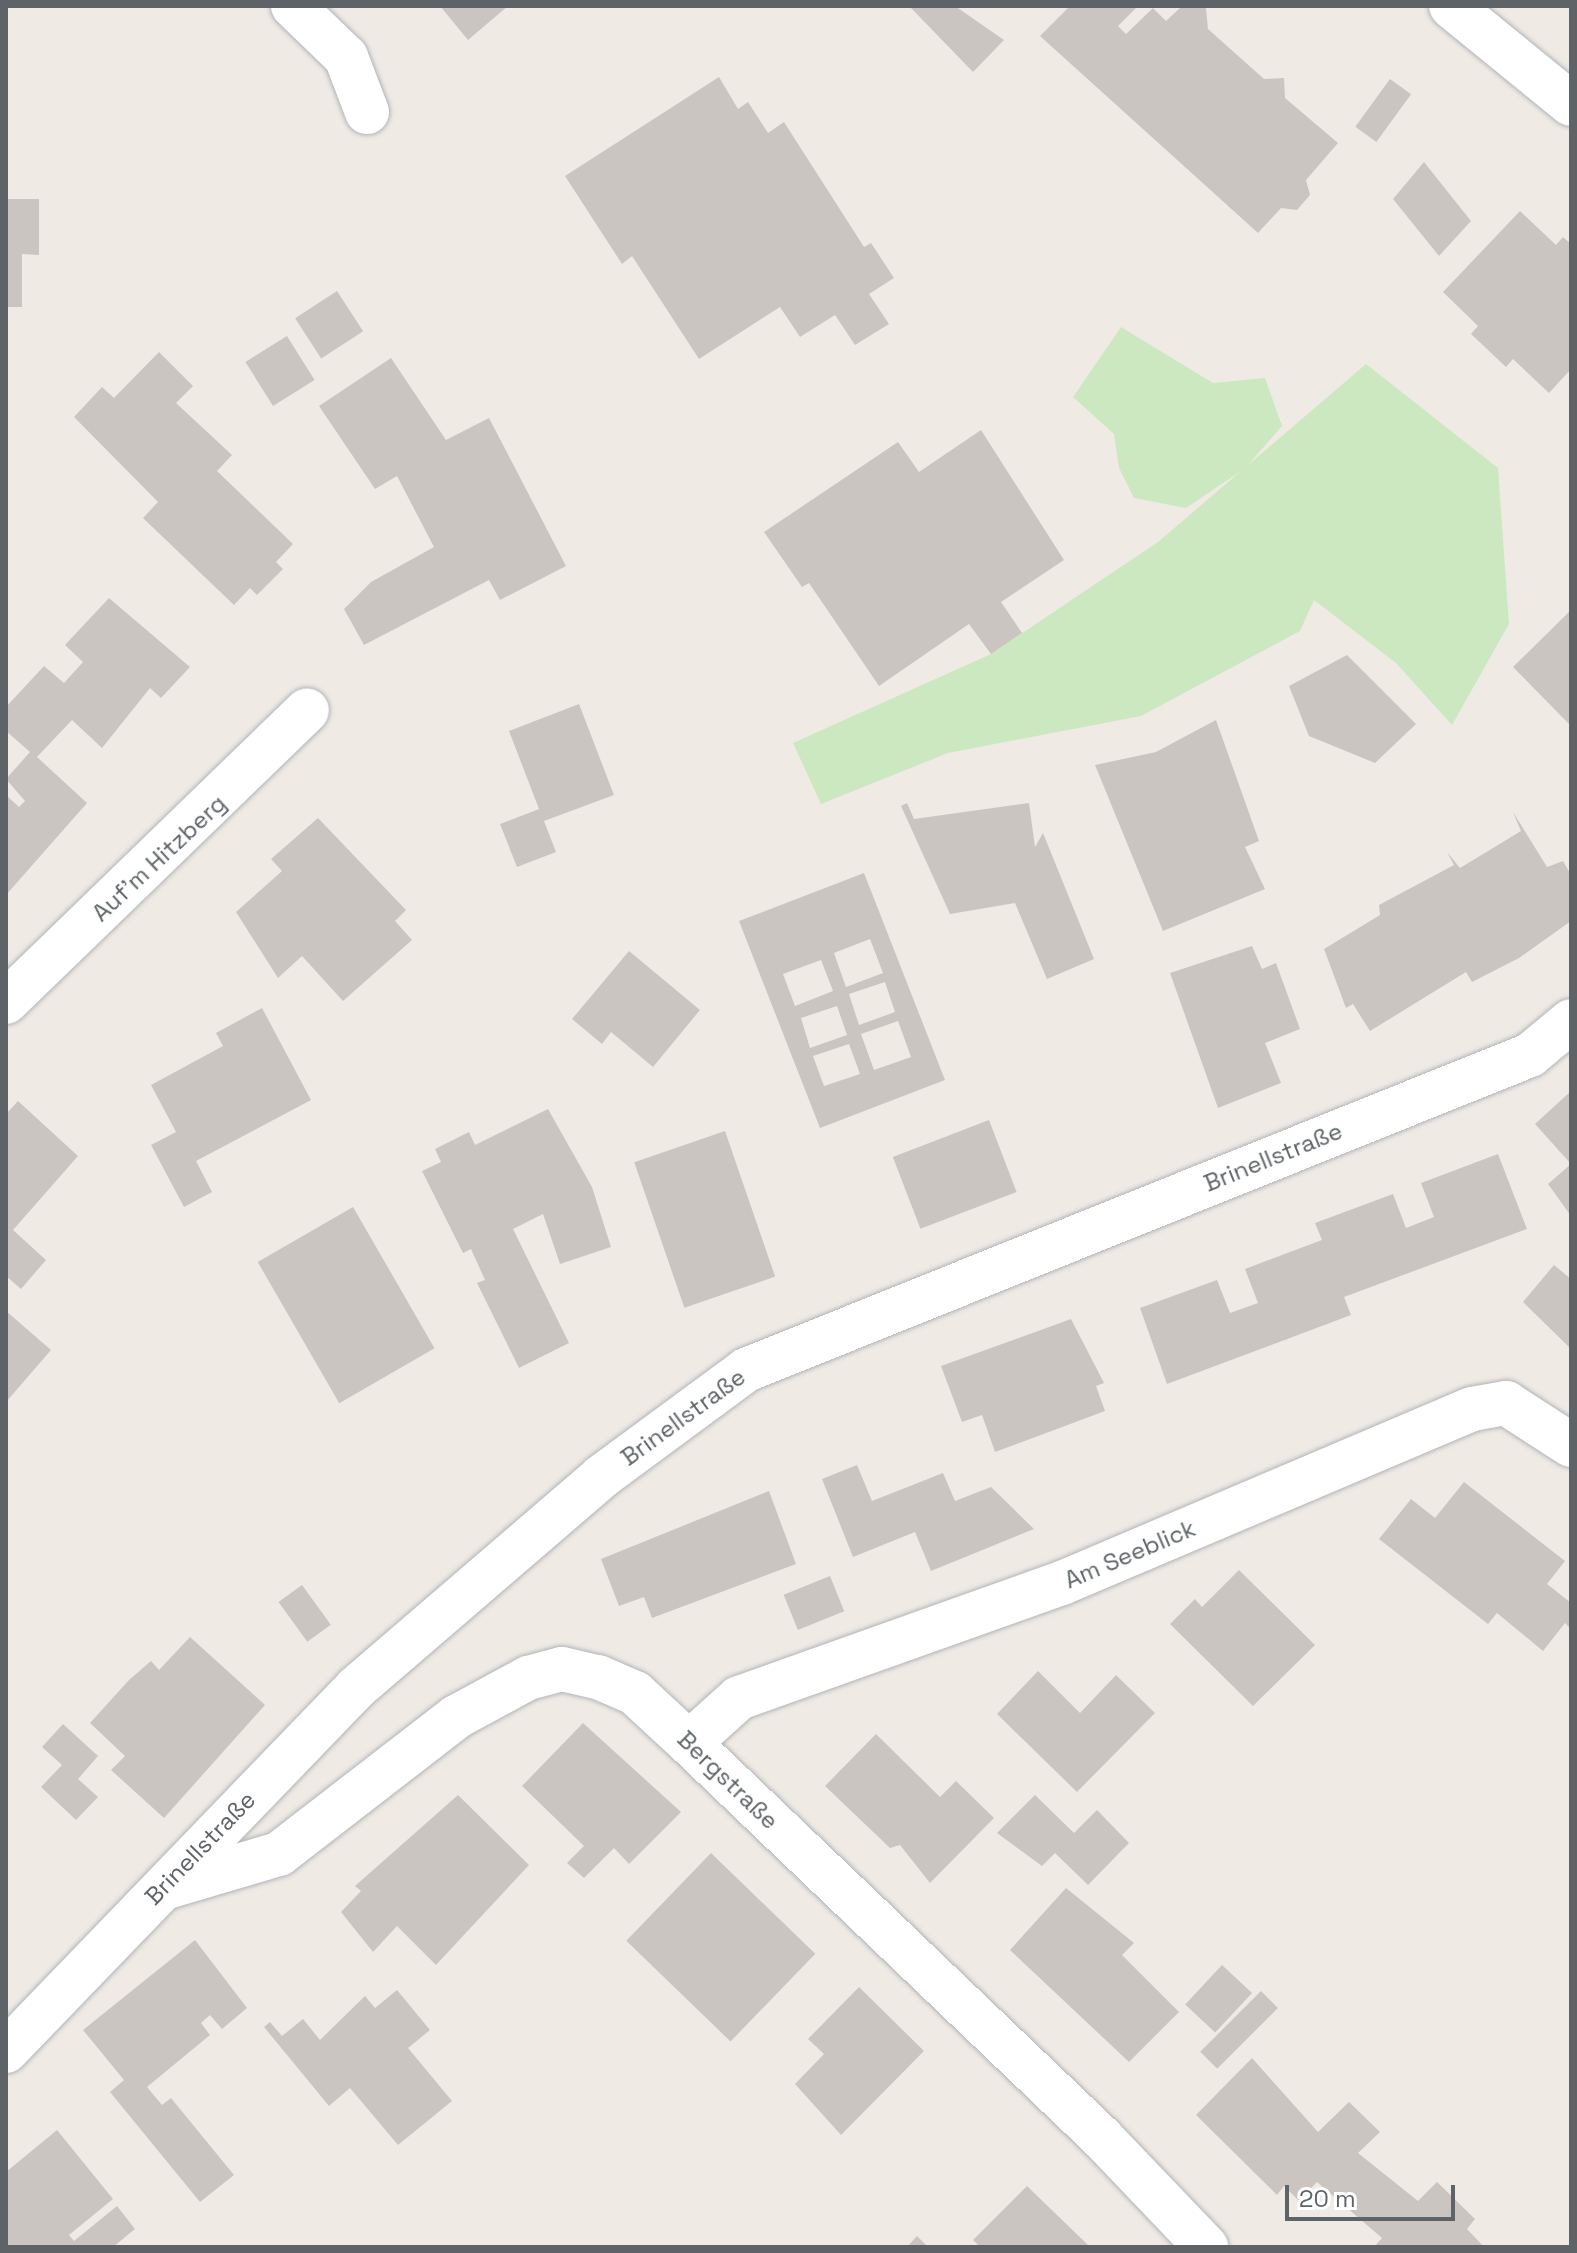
<!DOCTYPE html>
<meta charset="utf-8">
<style>
body{margin:0}
#map{position:relative;width:1577px;height:2253px;overflow:hidden;background:#f0eae5;font-family:"Space Grotesk",sans-serif}
div>[style]{position:absolute}
.green>*{inset:0;background:#cce8c0}
.building>*{inset:0;background:#cbc5c2;transform-origin:0 0}
.roads{filter:drop-shadow(0 0 2px #b0b5b8) drop-shadow(0 0 2px #b0b5b8)}
.minor>*{height:44px;margin:-22px;padding:0 22px;transform-origin:22px;border-radius:22px;background:#fff}
span{translate:-50% -50%;white-space:nowrap;text-align:center;line-height:1.15;-webkit-text-stroke:6px #fff;paint-order:stroke}
.street-label{font-size:24px;color:#5d6366}
.frame{position:absolute;inset:0;border:8px solid #5d6366;pointer-events:none}
.scale{position:absolute;left:1285px;top:2185px;width:170px;height:36px;box-sizing:border-box;border:4px solid #5d6366;border-top:0;padding-left:10px;font-size:24px;line-height:28px;white-space:nowrap;color:#5d6366;-webkit-text-stroke:6px #fff;paint-order:stroke}
</style>
<div id="map">
<div class="green">
<div style="clip-path:polygon(1121px 327px,1213px 383px,1265px 378px,1282px 426px,1248px 465px,1366px 364px,1498px 468px,1509px 624px,1452px 725px,1396px 663px,1314px 600px,1300px 631px,1141px 716px,948px 753px,821px 804px,793px 743px,991px 654px,1158px 542px,1241px 471px,1186px 508px,1134px 498px,1119px 468px,1114px 434px,1073px 397px)"></div>
</div>
<div class="building">
<div style="clip-path:polygon(440px 6px,508px 6px,468px 40px)"></div>
<div style="clip-path:polygon(955px 6px,1004px 40px,973px 72px,911px 8px)"></div>
<div style="clip-path:polygon(1070px 6px,1138px 6px,1118px 26px,1126px 34px,1153px 8px,1166px 21px,1182px 6px,1206px 8px,1208px 29px,1264px 79px,1284px 78px,1285px 98px,1338px 143px,1306px 180px,1310px 195px,1297px 210px,1281px 208px,1258px 233px,1040px 36px)"></div>
<div style="clip-path:polygon(719px 77px,738px 109px,748px 102px,768px 133px,784px 122px,864px 247px,871px 243px,894px 278px,869px 294px,889px 324px,855px 345px,835px 315px,800px 337px,780px 307px,699px 359px,632px 256px,622px 264px,565px 176px)"></div>
<div style="left:1390px;top:79px;width:26px;height:59px;rotate:36deg"></div>
<div style="clip-path:polygon(1424px 162px,1471px 221px,1439px 256px,1393px 199px)"></div>
<div style="clip-path:polygon(6px 199px,39px 199px,39px 255px,22px 254px,22px 307px,6px 307px)"></div>
<div style="clip-path:polygon(1520px 211px,1556px 245px,1563px 237px,1571px 244px,1571px 369px,1549px 393px,1513px 359px,1506px 367px,1471px 334px,1478px 326px,1443px 292px)"></div>
<div style="left:337px;top:291px;width:48px;height:50px;rotate:57deg"></div>
<div style="left:287px;top:336px;width:52px;height:49px;rotate:58deg"></div>
<div style="clip-path:polygon(159px 352px,193px 386px,176px 403px,232px 455px,217px 471px,293px 544px,276px 562px,283px 569px,257px 595px,250px 588px,234px 605px,143px 518px,158px 502px,74px 417px,102px 387px,114px 398px)"></div>
<div style="clip-path:polygon(391px 358px,446px 440px,489px 418px,566px 566px,500px 600px,489px 580px,364px 645px,344px 609px,371px 582px,434px 547px,397px 476px,375px 489px,319px 406px)"></div>
<div style="clip-path:polygon(981px 430px,1064px 560px,1001px 602px,1022px 633px,991px 654px,969px 624px,879px 686px,809px 583px,802px 587px,764px 532px,898px 442px,919px 472px)"></div>
<div style="clip-path:polygon(109px 598px,190px 667px,161px 698px,150px 688px,102px 748px,72px 720px,37px 757px,87px 803px,6px 895px,6px 795px,19px 807px,25px 801px,6px 779px,30px 752px,6px 731px,6px 707px,44px 666px,64px 683px,83px 662px,65px 645px)"></div>
<div style="clip-path:polygon(1571px 610px,1571px 726px,1513px 667px)"></div>
<div style="clip-path:polygon(1347px 655px,1416px 724px,1375px 763px,1309px 736px,1289px 686px)"></div>
<div style="clip-path:polygon(579px 704px,614px 795px,544px 821px,556px 852px,517px 867px,500px 824px,539px 809px,509px 731px)"></div>
<div style="clip-path:polygon(1216px 720px,1259px 841px,1245px 847px,1265px 889px,1163px 931px,1095px 765px,1156px 752px)"></div>
<div style="clip-path:polygon(907px 803px,914px 819px,1029px 803px,1035px 847px,1043px 833px,1094px 959px,1047px 979px,1015px 903px,950px 914px,901px 806px)"></div>
<div style="clip-path:polygon(1513px 812px,1547px 867px,1563px 861px,1571px 875px,1571px 921px,1519px 958px,1472px 982px,1466px 972px,1370px 1031px,1353px 1004px,1346px 1008px,1324px 949px,1380px 915px,1379px 905px,1454px 865px,1447px 852px,1460px 868px,1521px 831px)"></div>
<div style="clip-path:polygon(318px 818px,406px 910px,395px 921px,412px 940px,343px 1001px,302px 956px,278px 978px,236px 912px,282px 871px,271px 859px)"></div>
<div style="clip-path:polygon(evenodd,864px 873px,945px 1080px,820px 1128px,739px 921px,864px 873px,870px 939px,883px 973px,846px 987px,834px 953px,870px 939px,864px 873px,821px 960px,833px 991px,795px 1006px,783px 974px,821px 960px,864px 873px,885px 982px,895px 1012px,859px 1025px,849px 994px,885px 982px,864px 873px,837px 1006px,847px 1035px,810px 1048px,801px 1018px,837px 1006px,864px 873px,898px 1021px,911px 1057px,874px 1070px,861px 1034px,898px 1021px,864px 873px,849px 1044px,860px 1074px,824px 1086px,813px 1056px,849px 1044px)"></div>
<div style="clip-path:polygon(1252px 946px,1262px 969px,1276px 963px,1300px 1029px,1265px 1043px,1281px 1083px,1218px 1108px,1170px 973px)"></div>
<div style="clip-path:polygon(629px 951px,700px 1010px,653px 1067px,611px 1032px,602px 1044px,572px 1019px)"></div>
<div style="clip-path:polygon(262px 1008px,311px 1100px,196px 1161px,212px 1192px,184px 1207px,151px 1145px,176px 1132px,151px 1085px,223px 1046px,216px 1033px)"></div>
<div style="clip-path:polygon(1571px 1091px,1571px 1164px,1535px 1124px)"></div>
<div style="clip-path:polygon(18px 1101px,78px 1156px,13px 1230px,46px 1260px,21px 1289px,6px 1276px,6px 1114px)"></div>
<div style="clip-path:polygon(548px 1109px,592px 1187px,611px 1247px,560px 1264px,543px 1214px,513px 1229px,569px 1343px,519px 1368px,477px 1283px,485px 1280px,471px 1249px,463px 1253px,422px 1171px,441px 1162px,435px 1149px,469px 1132px,475px 1145px)"></div>
<div style="left:989px;top:1120px;width:77px;height:103px;rotate:69deg"></div>
<div style="left:725px;top:1131px;width:154px;height:96px;rotate:71deg"></div>
<div style="clip-path:polygon(1498px 1154px,1527px 1229px,1344px 1297px,1351px 1315px,1167px 1384px,1140px 1308px,1217px 1280px,1230px 1313px,1258px 1303px,1245px 1269px,1322px 1240px,1315px 1223px,1393px 1194px,1406px 1228px,1434px 1217px,1421px 1183px)"></div>
<div style="clip-path:polygon(1571px 1164px,1571px 1216px,1548px 1184px)"></div>
<div style="left:353px;top:1207px;width:163px;height:110px;rotate:60deg"></div>
<div style="clip-path:polygon(1554px 1265px,1571px 1279px,1571px 1349px,1523px 1302px)"></div>
<div style="clip-path:polygon(6px 1311px,51px 1350px,6px 1402px)"></div>
<div style="clip-path:polygon(1071px 1319px,1104px 1383px,1096px 1386px,1105px 1411px,995px 1452px,982px 1415px,962px 1422px,941px 1366px)"></div>
<div style="clip-path:polygon(857px 1465px,872px 1501px,943px 1473px,955px 1501px,991px 1487px,1034px 1529px,931px 1571px,915px 1532px,853px 1557px,822px 1479px)"></div>
<div style="clip-path:polygon(1464px 1482px,1565px 1561px,1547px 1584px,1571px 1603px,1571px 1629px,1565px 1623px,1543px 1651px,1497px 1613px,1488px 1624px,1379px 1539px,1411px 1499px,1435px 1518px)"></div>
<div style="clip-path:polygon(769px 1491px,796px 1564px,652px 1618px,644px 1597px,619px 1606px,601px 1559px)"></div>
<div style="clip-path:polygon(1239px 1570px,1315px 1645px,1253px 1706px,1170px 1624px,1195px 1599px,1202px 1607px)"></div>
<div style="left:830px;top:1576px;width:38px;height:50px;rotate:68deg"></div>
<div style="left:302px;top:1585px;width:49px;height:29px;rotate:54deg"></div>
<div style="clip-path:polygon(190px 1637px,265px 1705px,164px 1818px,111px 1770px,125px 1756px,90px 1723px,129px 1680px,151px 1661px,159px 1670px)"></div>
<div style="clip-path:polygon(1038px 1671px,1080px 1713px,1116px 1675px,1155px 1713px,1077px 1792px,997px 1714px)"></div>
<div style="clip-path:polygon(583px 1723px,681px 1812px,629px 1864px,614px 1848px,584px 1878px,567px 1863px,584px 1846px,522px 1786px)"></div>
<div style="clip-path:polygon(63px 1724px,98px 1756px,78px 1779px,98px 1797px,76px 1820px,41px 1787px,62px 1765px,42px 1747px)"></div>
<div style="clip-path:polygon(876px 1734px,940px 1797px,956px 1781px,994px 1818px,930px 1883px,900px 1845px,890px 1848px,825px 1786px)"></div>
<div style="clip-path:polygon(458px 1795px,529px 1865px,436px 1965px,397px 1926px,373px 1952px,341px 1912px,361px 1891px,355px 1886px)"></div>
<div style="clip-path:polygon(1035px 1795px,1074px 1833px,1097px 1810px,1129px 1843px,1088px 1885px,1055px 1853px,1042px 1866px,997px 1833px)"></div>
<div style="left:711px;top:1853px;width:145px;height:122px;rotate:44deg"></div>
<div style="clip-path:polygon(1066px 1888px,1134px 1943px,1122px 1955px,1179px 2012px,1129px 2062px,1010px 1950px)"></div>
<div style="clip-path:polygon(195px 1940px,247px 2008px,222px 2029px,210px 2015px,201px 2023px,210px 2035px,147px 2087px,162px 2105px,171px 2098px,234px 2175px,200px 2202px,110px 2092px,124px 2080px,83px 2030px)"></div>
<div style="left:1222px;top:1965px;width:41px;height:54px;rotate:43deg"></div>
<div style="clip-path:polygon(859px 1987px,924px 2051px,841px 2135px,795px 2084px,824px 2054px,808px 2039px)"></div>
<div style="clip-path:polygon(397px 1990px,430px 2030px,408px 2048px,452px 2101px,398px 2145px,350px 2088px,329px 2106px,264px 2027px,270px 2022px,282px 2036px,303px 2019px,320px 2040px,365px 1996px,375px 2008px)"></div>
<div style="left:1261px;top:1991px;width:24px;height:86px;rotate:45deg"></div>
<div style="clip-path:polygon(1252px 2058px,1318px 2132px,1349px 2102px,1380px 2132px,1358px 2153px,1418px 2201px,1437px 2182px,1475px 2219px,1467px 2229px,1484px 2247px,1374px 2247px,1382px 2238px,1317px 2182px,1299px 2201px,1284px 2186px,1277px 2195px,1196px 2115px)"></div>
<div style="clip-path:polygon(57px 2130px,113px 2199px,69px 2235px,74px 2241px,117px 2206px,135px 2229px,113px 2247px,6px 2247px,6px 2172px)"></div>
<div style="clip-path:polygon(1027px 2186px,1088px 2245px,1090px 2247px,980px 2247px,973px 2240px)"></div>
<div style="clip-path:polygon(917px 2236px,928px 2247px,907px 2247px)"></div>
</div>
<div class="roads">
<div class="minor">
<div style="left:293px;top:6px;width:74px;rotate:43.9deg"></div>
<div style="left:346px;top:57px;width:59px;rotate:69.1deg"></div>
<div style="left:1451px;top:6px;width:155px;rotate:39.2deg"></div>
<div style="left:6px;top:1002px;width:419px;rotate:-44.1deg"></div>
<div style="left:689px;top:1743px;width:67px;rotate:-42deg"></div>
<div style="left:739px;top:1698px;width:343px;rotate:-19.6deg"></div>
<div style="left:1062px;top:1583px;width:445px;rotate:-23deg"></div>
<div style="left:1472px;top:1409px;width:35px;rotate:-10deg"></div>
<div style="left:1506px;top:1403px;width:77px;rotate:32.9deg"></div>
<div style="left:164px;top:1888px;width:120px;rotate:-16.5deg"></div>
<div style="left:279px;top:1854px;width:224px;rotate:-37.7deg"></div>
<div style="left:456px;top:1717px;width:82px;rotate:-28.4deg"></div>
<div style="left:528px;top:1678px;width:35px;rotate:-15deg"></div>
<div style="left:562px;top:1669px;width:37px;rotate:13deg"></div>
<div style="left:598px;top:1677px;width:40px;rotate:23.4deg"></div>
<div style="left:635px;top:1693px;width:74px;rotate:42.8deg"></div>
<div style="left:689px;top:1743px;width:571px;rotate:43.72deg"></div>
<div style="left:1102px;top:2138px;width:151px;rotate:46.3deg"></div>
<div style="left:6px;top:2051px;width:504px;rotate:-46.04deg"></div>
<div style="left:356px;top:1688px;width:323px;rotate:-40.7deg"></div>
<div style="left:601px;top:1477px;width:180px;rotate:-36.4deg"></div>
<div style="left:746px;top:1370px;width:845px;rotate:-21.89deg"></div>
<div style="left:1530px;top:1055px;width:53px;rotate:-39.7deg"></div>
</div>
</div>
<div class="street-label">
<span style="left:159px;top:858px;rotate:-43deg">Auf'm Hitzberg</span>
<span style="left:1273px;top:1157px;rotate:-22deg">Brinellstraße</span>
<span style="left:683px;top:1417px;rotate:-36deg">Brinellstraße</span>
<span style="left:1130px;top:1554px;rotate:-23deg">Am Seeblick</span>
<span style="left:728px;top:1780px;rotate:44deg">Bergstraße</span>
<span style="left:200px;top:1848px;rotate:-46deg">Brinellstraße</span>
</div>
<div class="frame"></div>
<div class="scale">20 m</div>
</div>
